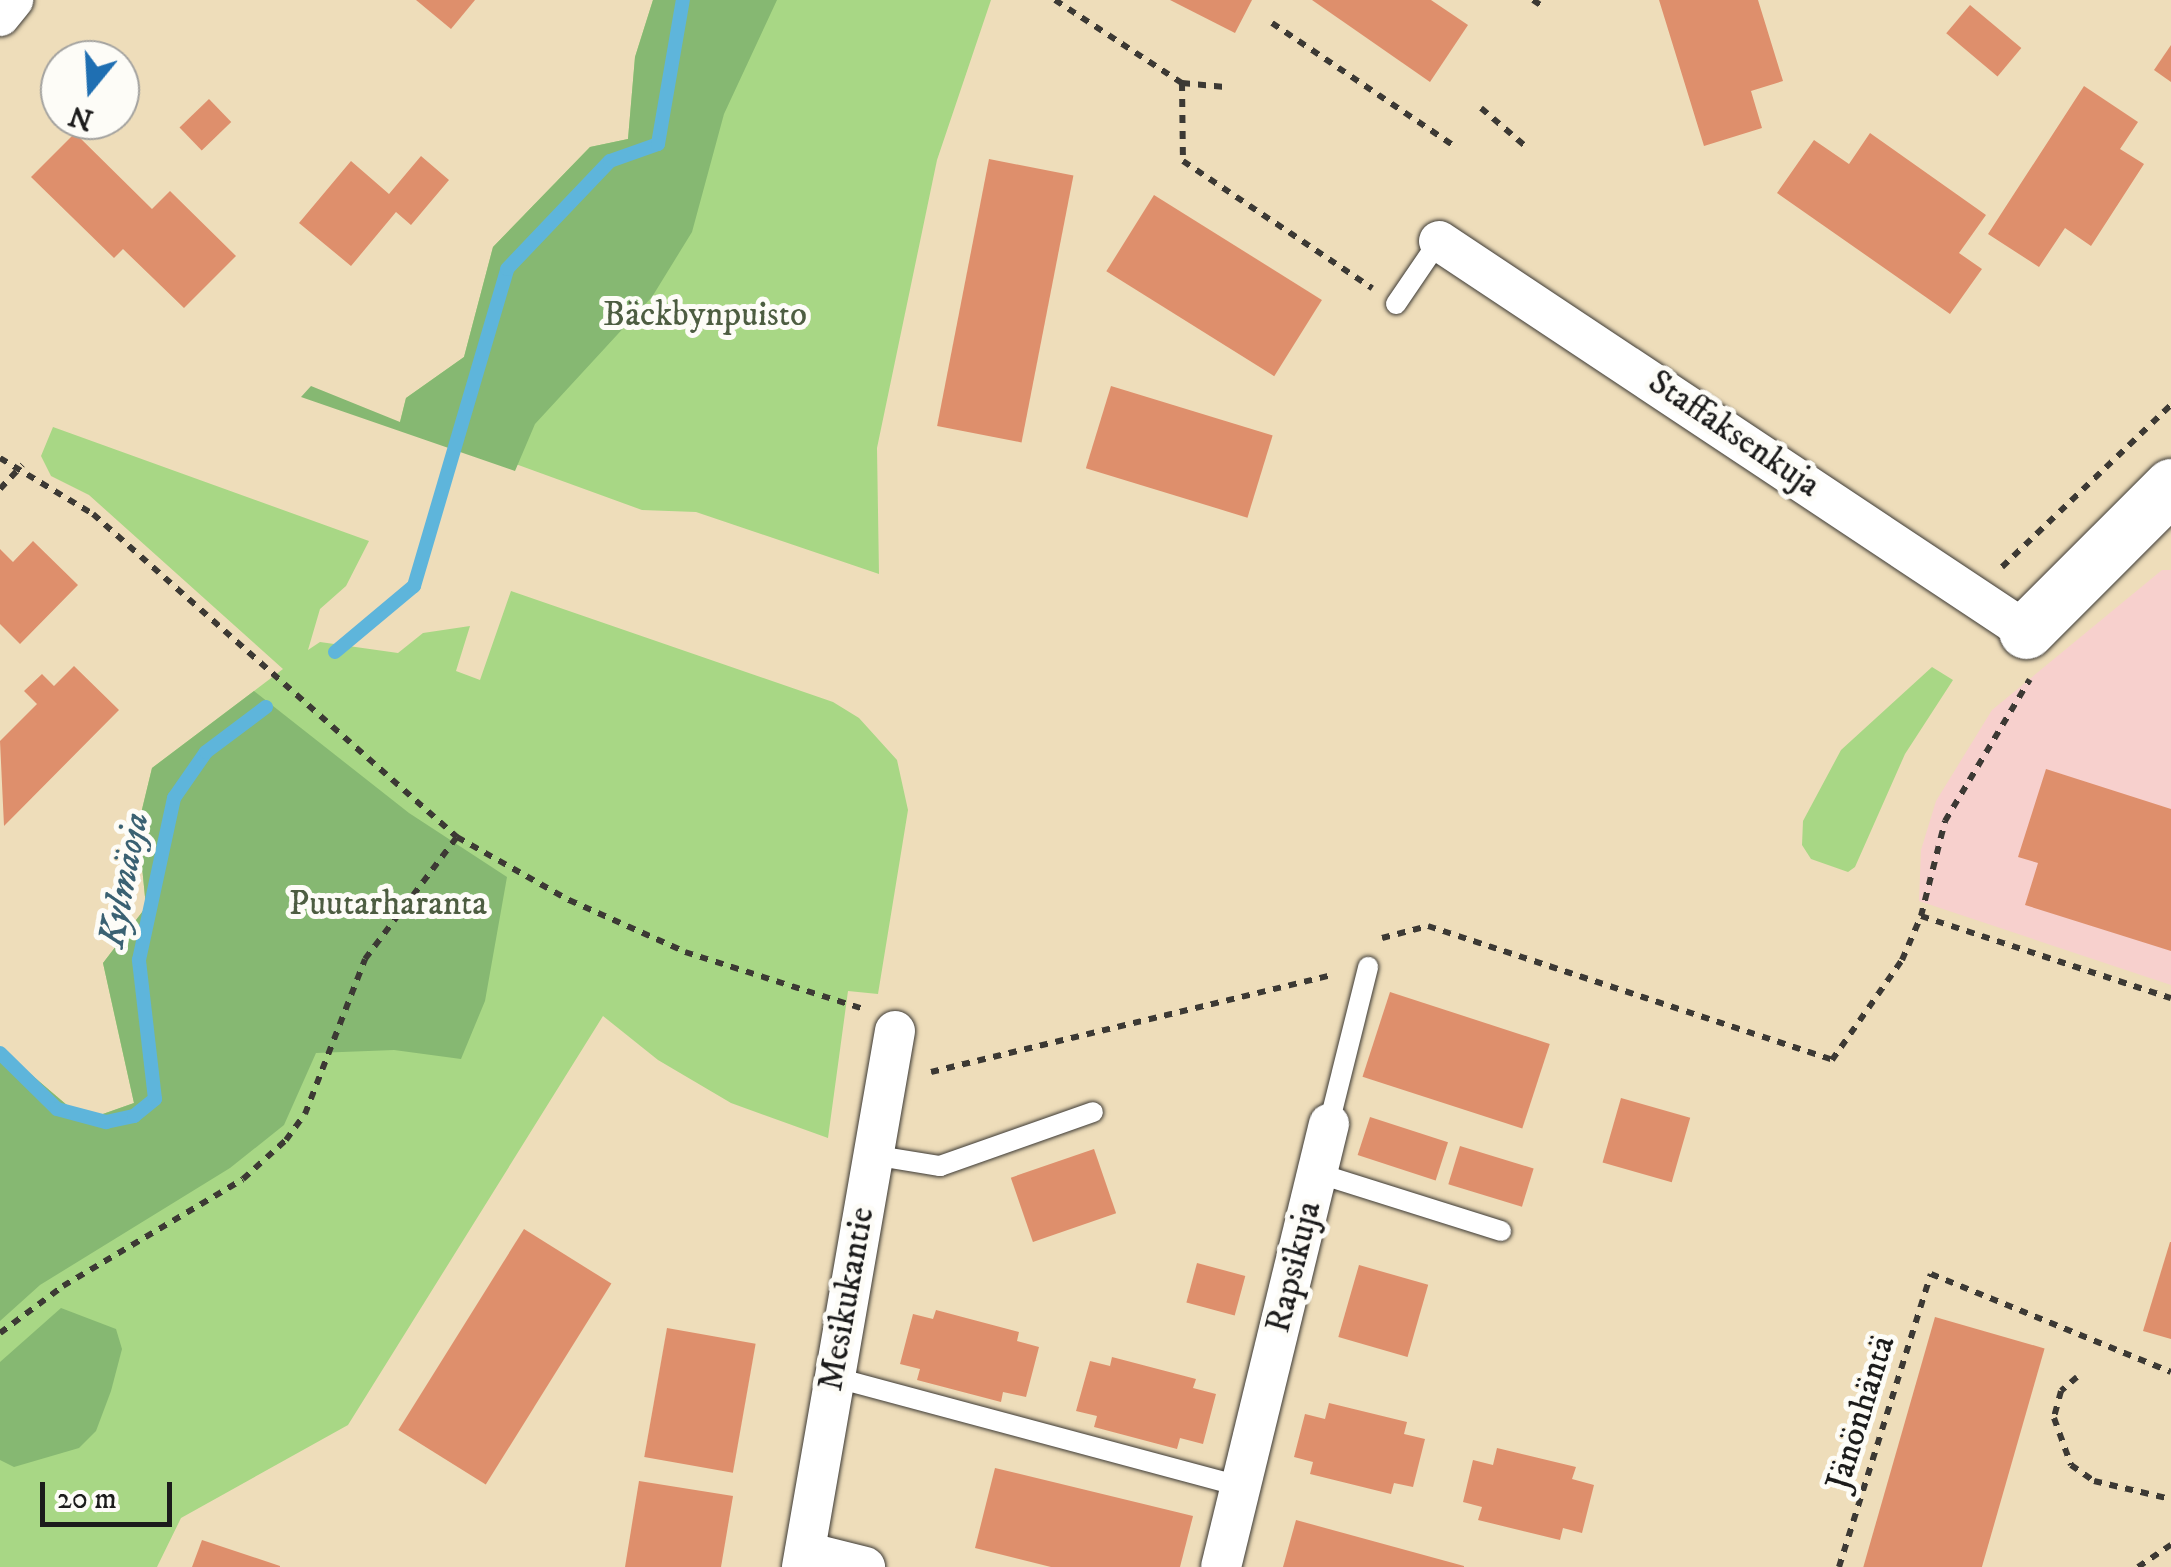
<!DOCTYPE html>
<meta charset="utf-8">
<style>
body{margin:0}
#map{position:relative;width:2171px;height:1567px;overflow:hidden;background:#eeddba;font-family:"IM FELL DW Pica",serif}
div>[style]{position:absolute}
.built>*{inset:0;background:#f7d0cd}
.green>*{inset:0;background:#a8d785}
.forest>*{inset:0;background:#86b872}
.stream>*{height:14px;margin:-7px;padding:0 7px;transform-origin:7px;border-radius:7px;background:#5eb5db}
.building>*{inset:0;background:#de8f6c;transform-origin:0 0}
.path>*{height:6px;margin-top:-3px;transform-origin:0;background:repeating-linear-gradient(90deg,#3c3934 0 8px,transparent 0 16px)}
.roads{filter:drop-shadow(0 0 2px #3c3934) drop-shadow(0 0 2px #3c3934)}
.lane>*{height:20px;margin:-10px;padding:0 10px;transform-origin:10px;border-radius:10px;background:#fff}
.street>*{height:40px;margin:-20px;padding:0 20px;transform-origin:20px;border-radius:20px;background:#fff}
.secondary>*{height:55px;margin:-27.5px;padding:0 27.5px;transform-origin:27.5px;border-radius:27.5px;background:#fff}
span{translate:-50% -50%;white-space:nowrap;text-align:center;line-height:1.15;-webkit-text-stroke:10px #fdfcf7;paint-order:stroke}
.park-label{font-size:35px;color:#4d5d41}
.street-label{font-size:35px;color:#1c1c1c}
.water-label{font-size:38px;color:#3a6172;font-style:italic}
.north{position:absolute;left:40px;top:40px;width:100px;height:100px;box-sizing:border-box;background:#fdfcf7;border:2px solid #a3a29f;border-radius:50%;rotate:198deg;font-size:28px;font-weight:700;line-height:40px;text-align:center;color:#1c1c1c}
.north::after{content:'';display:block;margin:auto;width:35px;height:45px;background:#1f6fb2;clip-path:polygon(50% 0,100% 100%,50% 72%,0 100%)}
.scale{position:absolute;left:40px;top:1482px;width:132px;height:45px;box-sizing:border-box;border:5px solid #1c1c1c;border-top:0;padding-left:12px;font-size:30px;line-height:35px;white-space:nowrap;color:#1c1c1c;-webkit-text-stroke:8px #fdfcf7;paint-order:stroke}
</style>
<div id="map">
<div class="built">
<div style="clip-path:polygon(2162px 570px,2171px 570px,2171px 985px,1919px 901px,1921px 850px,1936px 801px,1992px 710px)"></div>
</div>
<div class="green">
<div style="clip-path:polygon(653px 0,991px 0,937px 160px,877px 448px,879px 574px,696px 512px,642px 510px,400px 422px,406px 398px,464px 357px,493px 247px,590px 147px,628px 139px,635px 57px)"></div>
<div style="clip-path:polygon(53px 427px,369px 541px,346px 586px,320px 609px,308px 650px,320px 642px,398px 653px,423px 633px,470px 626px,456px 671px,480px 680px,511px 591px,833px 702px,859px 718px,897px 760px,908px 810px,878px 994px,848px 991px,828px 1138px,731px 1103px,658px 1060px,603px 1016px,348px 1425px,181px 1518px,157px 1567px,0 1567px,0 1048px,68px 1106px,100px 1115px,134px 1103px,103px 963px,146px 907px,138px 826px,152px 768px,283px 669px,89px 495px,51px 476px,41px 456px)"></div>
<div style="clip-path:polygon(1932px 667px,1953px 680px,1905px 754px,1855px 867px,1848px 872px,1811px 859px,1802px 845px,1803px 821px,1841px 750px)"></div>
</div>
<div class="forest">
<div style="clip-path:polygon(653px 0,777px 0,724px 114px,692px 232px,652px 297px,535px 424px,515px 471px,301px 397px,311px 386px,400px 422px,406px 398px,464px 357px,493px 247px,590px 147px,628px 139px,635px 57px)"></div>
<div style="clip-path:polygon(254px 691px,409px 813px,507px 877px,485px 1001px,461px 1059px,394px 1050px,316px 1053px,284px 1125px,230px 1168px,40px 1285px,0 1321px,0 1048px,68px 1106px,100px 1115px,134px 1103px,103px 963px,146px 907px,138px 826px,152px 768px)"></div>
<div style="clip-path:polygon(61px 1308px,116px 1329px,122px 1349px,111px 1391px,96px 1431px,79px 1448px,14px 1467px,0 1460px,0 1362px)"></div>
</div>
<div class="stream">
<div style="left:335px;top:652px;width:103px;rotate:-39.9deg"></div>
<div style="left:414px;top:586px;width:330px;rotate:-73.6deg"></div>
<div style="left:507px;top:269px;width:149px;rotate:-46.4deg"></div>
<div style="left:610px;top:161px;width:51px;rotate:-19.5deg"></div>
<div style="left:658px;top:144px;width:146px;rotate:-80.2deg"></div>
<div style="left:0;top:1053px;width:80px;rotate:44.5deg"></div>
<div style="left:57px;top:1109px;width:51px;rotate:14.9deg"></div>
<div style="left:106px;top:1122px;width:29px;rotate:-12deg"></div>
<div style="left:134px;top:1116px;width:27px;rotate:-39deg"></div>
<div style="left:155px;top:1099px;width:140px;rotate:-96.6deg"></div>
<div style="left:139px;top:960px;width:166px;rotate:-77.8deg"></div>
<div style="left:174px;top:798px;width:56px;rotate:-55.2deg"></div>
<div style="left:206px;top:752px;width:75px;rotate:-36.9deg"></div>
</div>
<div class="building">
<div style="clip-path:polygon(416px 0,475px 0,451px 29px)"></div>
<div style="clip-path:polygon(1170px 0,1252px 0,1235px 33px)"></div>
<div style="clip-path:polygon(1312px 0,1431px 0,1468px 25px,1430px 82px)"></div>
<div style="clip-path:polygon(1659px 0,1758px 0,1783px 81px,1751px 91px,1762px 128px,1704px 146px)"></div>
<div style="left:1970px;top:5px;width:67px;height:37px;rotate:40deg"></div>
<div style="clip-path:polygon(2171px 45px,2171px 82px,2154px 70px)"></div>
<div style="clip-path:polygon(2084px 86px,2138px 122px,2120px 149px,2144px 164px,2091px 246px,2065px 228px,2039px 267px,1988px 234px)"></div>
<div style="left:209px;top:99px;width:32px;height:41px;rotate:46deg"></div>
<div style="clip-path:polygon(75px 133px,152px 209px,170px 191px,236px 256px,184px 308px,123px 249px,114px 258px,31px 177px)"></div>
<div style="clip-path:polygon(1870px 133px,1986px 215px,1959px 253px,1982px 269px,1950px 314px,1777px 193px,1814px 140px,1849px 164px)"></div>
<div style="clip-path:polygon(421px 156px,449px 180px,411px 225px,396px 212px,351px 266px,299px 223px,351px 161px,389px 194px)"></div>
<div style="left:989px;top:159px;width:86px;height:272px;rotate:11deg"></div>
<div style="left:1154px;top:195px;width:198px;height:90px;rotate:32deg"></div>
<div style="left:1111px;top:386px;width:169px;height:86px;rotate:17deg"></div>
<div style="clip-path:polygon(33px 541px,78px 585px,20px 644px,0 624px,0 549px,13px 562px)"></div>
<div style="clip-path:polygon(74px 666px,119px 710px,4px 826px,0 741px,37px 704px,24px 691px,42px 674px,54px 686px)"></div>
<div style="clip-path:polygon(2046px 769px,2171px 809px,2171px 951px,2025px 905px,2038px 863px,2018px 857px)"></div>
<div style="left:1390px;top:992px;width:168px;height:89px;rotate:18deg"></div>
<div style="left:1621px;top:1098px;width:72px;height:67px;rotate:16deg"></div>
<div style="left:1370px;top:1117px;width:82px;height:40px;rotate:18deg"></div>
<div style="left:1460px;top:1146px;width:77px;height:40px;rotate:17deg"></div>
<div style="left:1094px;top:1149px;width:68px;height:88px;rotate:71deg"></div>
<div style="left:524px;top:1229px;width:103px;height:237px;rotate:32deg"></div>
<div style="clip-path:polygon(2170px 1242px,2171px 1242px,2171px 1339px,2143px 1331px)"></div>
<div style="left:1197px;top:1263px;width:50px;height:41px;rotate:15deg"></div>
<div style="left:1359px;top:1265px;width:72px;height:75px;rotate:16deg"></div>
<div style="clip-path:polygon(936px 1310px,1019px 1332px,1017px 1341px,1039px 1347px,1026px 1397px,1003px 1392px,1001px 1402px,917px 1380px,920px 1369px,900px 1364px,913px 1314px,933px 1319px)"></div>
<div style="left:1935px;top:1317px;width:114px;height:261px;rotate:16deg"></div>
<div style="left:667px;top:1328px;width:90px;height:131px;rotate:10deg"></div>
<div style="clip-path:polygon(1112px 1357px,1196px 1379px,1193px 1388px,1216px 1394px,1203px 1444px,1180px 1438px,1177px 1449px,1094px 1427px,1097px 1416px,1076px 1411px,1090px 1361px,1110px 1366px)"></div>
<div style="clip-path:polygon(1329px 1403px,1407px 1422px,1404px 1434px,1425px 1439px,1413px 1487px,1394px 1483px,1391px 1494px,1310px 1474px,1313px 1462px,1294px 1457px,1305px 1414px,1325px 1419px)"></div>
<div style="clip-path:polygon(1497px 1448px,1576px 1467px,1572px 1479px,1594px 1485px,1582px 1533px,1563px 1528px,1560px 1540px,1478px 1520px,1482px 1507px,1463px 1502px,1473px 1460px,1493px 1465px)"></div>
<div style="clip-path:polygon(995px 1468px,1193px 1516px,1180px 1567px,1051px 1567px,975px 1548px)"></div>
<div style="clip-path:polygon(639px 1481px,733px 1496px,721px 1567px,625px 1567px)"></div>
<div style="clip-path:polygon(1296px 1520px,1464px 1566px,1464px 1567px,1283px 1567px)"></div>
<div style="clip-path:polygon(202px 1540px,280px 1566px,280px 1567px,192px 1567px)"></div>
</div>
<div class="path">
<div style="left:1055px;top:0;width:152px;rotate:33.2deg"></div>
<div style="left:1182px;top:83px;width:78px;rotate:89.3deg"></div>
<div style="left:1183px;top:161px;width:228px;rotate:33.9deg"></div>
<div style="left:1533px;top:0;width:14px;rotate:34deg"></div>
<div style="left:1272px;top:23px;width:222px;rotate:34deg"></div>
<div style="left:1182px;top:83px;width:43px;rotate:5.3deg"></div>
<div style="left:1481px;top:108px;width:57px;rotate:40.7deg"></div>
<div style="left:0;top:458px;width:109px;rotate:31.1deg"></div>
<div style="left:93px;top:514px;width:487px;rotate:41.6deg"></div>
<div style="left:457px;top:837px;width:129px;rotate:29.4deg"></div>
<div style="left:569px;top:900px;width:127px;rotate:24.1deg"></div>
<div style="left:685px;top:952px;width:185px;rotate:17.7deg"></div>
<div style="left:0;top:489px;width:33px;rotate:-47deg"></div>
<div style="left:2002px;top:567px;width:234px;rotate:-43.8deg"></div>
<div style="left:1921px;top:916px;width:263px;rotate:18.2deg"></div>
<div style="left:1382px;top:938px;width:48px;rotate:-14.6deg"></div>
<div style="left:1428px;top:926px;width:426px;rotate:18.3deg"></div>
<div style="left:1832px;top:1060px;width:122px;rotate:-55deg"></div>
<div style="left:1902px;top:960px;width:48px;rotate:-66.6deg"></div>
<div style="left:1921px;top:916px;width:98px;rotate:-75.8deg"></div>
<div style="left:1945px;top:821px;width:165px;rotate:-59.1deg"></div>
<div style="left:931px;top:1072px;width:413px;rotate:-13.6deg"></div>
<div style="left:0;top:1333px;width:79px;rotate:-36.7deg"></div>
<div style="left:63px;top:1286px;width:209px;rotate:-30.7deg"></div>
<div style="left:243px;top:1179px;width:58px;rotate:-42.2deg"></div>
<div style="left:286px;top:1140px;width:32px;rotate:-54deg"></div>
<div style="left:305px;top:1114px;width:166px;rotate:-68.8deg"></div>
<div style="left:365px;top:959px;width:153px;rotate:-53deg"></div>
<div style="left:2077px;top:1377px;width:21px;rotate:139deg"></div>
<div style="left:2061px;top:1391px;width:28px;rotate:105deg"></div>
<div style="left:2054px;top:1418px;width:50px;rotate:70.1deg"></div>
<div style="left:2071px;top:1465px;width:28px;rotate:35deg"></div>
<div style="left:2094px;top:1481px;width:79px;rotate:13.2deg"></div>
<div style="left:1839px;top:1567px;width:307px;rotate:-72.6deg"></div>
<div style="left:1931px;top:1274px;width:259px;rotate:22.2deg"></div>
<div style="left:2138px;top:1567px;width:40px;rotate:-34deg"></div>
</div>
<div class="roads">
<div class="lane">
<div style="left:1396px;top:304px;width:76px;rotate:-55.7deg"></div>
<div style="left:1329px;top:1124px;width:162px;rotate:-76deg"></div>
<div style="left:872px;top:1155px;width:69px;rotate:9.2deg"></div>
<div style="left:940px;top:1166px;width:162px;rotate:-19.4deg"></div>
<div style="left:1317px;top:1173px;width:193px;rotate:17.5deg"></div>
<div style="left:833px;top:1377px;width:420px;rotate:15deg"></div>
</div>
<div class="street">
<div style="left:0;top:16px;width:21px;rotate:-51deg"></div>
<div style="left:1439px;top:241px;width:705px;rotate:33.6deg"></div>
<div style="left:805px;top:1552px;width:62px;rotate:14deg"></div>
<div style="left:802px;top:1567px;width:544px;rotate:-80.16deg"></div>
<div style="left:1221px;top:1567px;width:456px;rotate:-76.3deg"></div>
</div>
<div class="secondary">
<div style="left:2026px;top:631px;width:205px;rotate:-45deg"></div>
</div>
</div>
<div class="park-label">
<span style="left:705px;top:315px">Bäckbynpuisto</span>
<span style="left:388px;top:904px">Puutarharanta</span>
</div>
<div class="street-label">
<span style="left:1734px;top:434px;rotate:34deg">Staffaksenkuja</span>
<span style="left:1294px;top:1267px;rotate:-76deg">Rapsikuja</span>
<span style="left:847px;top:1299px;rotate:-80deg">Mesikukantie</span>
<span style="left:1861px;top:1413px;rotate:-73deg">Jänönhäntä</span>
</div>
<div class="water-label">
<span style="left:125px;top:880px;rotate:-79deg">Kylmäoja</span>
</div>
<div class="north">N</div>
<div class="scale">20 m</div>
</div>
